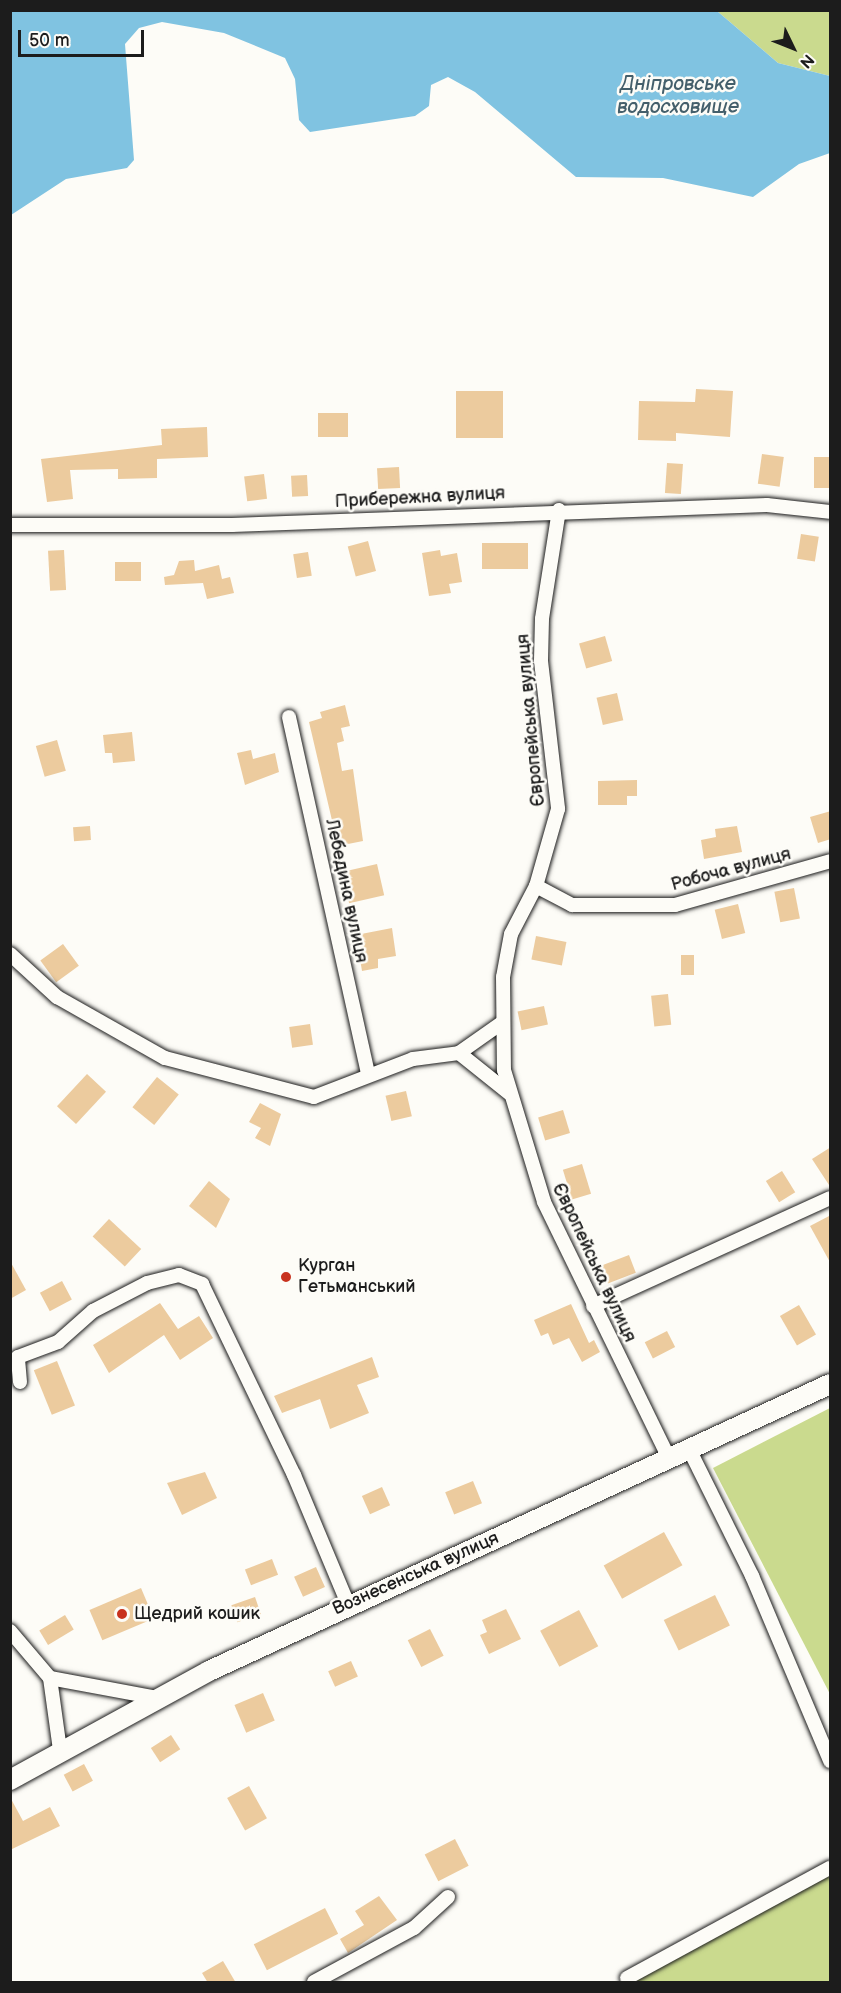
<!DOCTYPE html>
<meta charset="utf-8">
<style>
body{margin:0}
#map{position:relative;width:841px;height:1993px;overflow:hidden;background:#fdfcf7;font-family:"Balsamiq Sans",sans-serif}
div>[style]{position:absolute}
.green>*{inset:0;background:#cada8e}
.water>*{inset:0;background:#80c3e1}
.building>*{inset:0;background:#eccb9e;transform-origin:0 0}
.roads{filter:drop-shadow(0 0 2px #1c1c1c) drop-shadow(0 0 2px #1c1c1c)}
.minor>*{height:14px;margin:-7px;padding:0 7px;transform-origin:7px;border-radius:7px;background:#fdfcf7}
.secondary>*{height:20px;margin:-10px;padding:0 10px;transform-origin:10px;border-radius:10px;background:#fdfcf7}
.dots>*{width:16px;height:16px;translate:-50% -50%;box-sizing:border-box;border:3px solid #fdfcf7;border-radius:50%}
span{translate:-50% -50%;white-space:nowrap;text-align:center;line-height:1.15;-webkit-text-stroke:5px #fdfcf7;paint-order:stroke}
.street-label{font-size:18px;color:#1c1c1c}
.poi-label{font-size:18px;color:#1c1c1c}
.left{translate:0 -50%;text-align:left}
.water-label{font-size:20px;color:#445f6b;font-style:italic}
.frame{position:absolute;inset:0;border:12px solid #1c1c1c;pointer-events:none}
.north{position:absolute;left:763px;top:18px;width:60px;height:60px;-webkit-text-stroke:4px #fdfcf7;paint-order:stroke;rotate:133deg;font-size:16px;font-weight:700;line-height:24px;text-align:center;color:#1c1c1c}
.north::after{content:'';display:block;margin:auto;width:21px;height:27px;background:#1c1c1c;clip-path:polygon(50% 0,100% 100%,50% 72%,0 100%)}
.scale{position:absolute;left:18px;top:30px;width:126px;height:27px;box-sizing:border-box;border:3px solid #1c1c1c;border-top:0;padding-left:8px;font-size:18px;line-height:21px;white-space:nowrap;color:#1c1c1c;-webkit-text-stroke:4px #fdfcf7;paint-order:stroke}
</style>
<div id="map">
<div class="green">
<div style="clip-path:polygon(717px 11px,830px 11px,830px 76px,778px 63px)"></div>
<div style="clip-path:polygon(830px 1408px,830px 1694px,713px 1468px)"></div>
<div style="clip-path:polygon(830px 1866px,830px 1982px,633px 1982px)"></div>
</div>
<div class="water">
<div style="clip-path:polygon(11px 10px,717px 11px,778px 63px,830px 76px,830px 153px,799px 164px,753px 197px,663px 178px,576px 177px,475px 92px,448px 77px,431px 85px,429px 106px,415px 116px,310px 132px,299px 120px,295px 79px,285px 58px,224px 33px,162px 22px,139px 28px,125px 44px,134px 160px,127px 168px,66px 179px,11px 215px)"></div>
</div>
<div class="building">
<div style="clip-path:polygon(696px 389px,733px 391px,730px 437px,676px 433px,676px 441px,638px 440px,639px 401px,695px 402px)"></div>
<div style="left:503px;top:391px;width:47px;height:47px;rotate:90deg"></div>
<div style="left:318px;top:413px;width:30px;height:24px"></div>
<div style="clip-path:polygon(207px 427px,208px 457px,157px 459px,157px 478px,118px 479px,118px 469px,70px 470px,73px 499px,47px 502px,41px 459px,162px 445px,161px 429px)"></div>
<div style="left:762px;top:454px;width:22px;height:30px;rotate:8deg"></div>
<div style="left:814px;top:457px;width:17px;height:31px"></div>
<div style="left:667px;top:463px;width:16px;height:30px;rotate:4deg"></div>
<div style="left:399px;top:467px;width:21px;height:22px;rotate:87deg"></div>
<div style="left:264px;top:474px;width:25px;height:20px;rotate:83deg"></div>
<div style="left:307px;top:475px;width:21px;height:16px;rotate:87deg"></div>
<div style="left:801px;top:534px;width:18px;height:25px;rotate:9deg"></div>
<div style="left:368px;top:541px;width:31px;height:21px;rotate:75deg"></div>
<div style="left:482px;top:543px;width:46px;height:26px"></div>
<div style="left:64px;top:550px;width:40px;height:16px;rotate:87deg"></div>
<div style="clip-path:polygon(440px 550px,441px 556px,457px 553px,462px 582px,449px 584px,451px 593px,429px 596px,422px 553px)"></div>
<div style="left:308px;top:552px;width:24px;height:15px;rotate:81deg"></div>
<div style="clip-path:polygon(194px 560px,195px 571px,219px 565px,222px 579px,230px 577px,234px 593px,207px 599px,203px 583px,165px 585px,164px 577px,174px 575px,179px 561px)"></div>
<div style="left:115px;top:562px;width:26px;height:19px"></div>
<div style="left:605px;top:636px;width:26px;height:27px;rotate:74deg"></div>
<div style="left:617px;top:693px;width:28px;height:21px;rotate:77deg"></div>
<div style="clip-path:polygon(345px 705px,350px 726px,341px 728px,344px 741px,337px 743px,342px 771px,353px 769px,363px 841px,338px 846px,309px 722px,322px 718px,320px 712px)"></div>
<div style="clip-path:polygon(132px 732px,135px 761px,113px 763px,112px 753px,105px 753px,103px 735px)"></div>
<div style="left:57px;top:740px;width:32px;height:22px;rotate:74deg"></div>
<div style="clip-path:polygon(251px 750px,253px 759px,275px 753px,279px 772px,245px 785px,237px 753px)"></div>
<div style="clip-path:polygon(637px 780px,637px 796px,627px 796px,627px 805px,598px 805px,598px 781px)"></div>
<div style="clip-path:polygon(831px 811px,831px 839px,818px 843px,810px 817px)"></div>
<div style="left:90px;top:826px;width:14px;height:17px;rotate:86deg"></div>
<div style="clip-path:polygon(737px 826px,742px 852px,704px 859px,701px 840px,716px 837px,715px 829px)"></div>
<div style="left:377px;top:864px;width:32px;height:36px;rotate:77deg"></div>
<div style="left:794px;top:888px;width:31px;height:20px;rotate:79deg"></div>
<div style="left:738px;top:904px;width:30px;height:24px;rotate:76deg"></div>
<div style="clip-path:polygon(392px 928px,396px 956px,378px 959px,378px 968px,362px 971px,356px 935px)"></div>
<div style="left:536px;top:936px;width:31px;height:24px;rotate:11deg"></div>
<div style="left:63px;top:944px;width:27px;height:28px;rotate:54deg"></div>
<div style="left:681px;top:955px;width:13px;height:20px"></div>
<div style="left:668px;top:994px;width:31px;height:17px;rotate:84deg"></div>
<div style="left:544px;top:1006px;width:19px;height:27px;rotate:78deg"></div>
<div style="left:310px;top:1024px;width:21px;height:21px;rotate:82deg"></div>
<div style="left:87px;top:1074px;width:26px;height:44px;rotate:43deg"></div>
<div style="left:157px;top:1077px;width:28px;height:39px;rotate:39deg"></div>
<div style="left:406px;top:1091px;width:26px;height:21px;rotate:77deg"></div>
<div style="clip-path:polygon(260px 1103px,281px 1114px,270px 1146px,255px 1138px,261px 1128px,249px 1122px)"></div>
<div style="left:563px;top:1110px;width:24px;height:26px;rotate:73deg"></div>
<div style="clip-path:polygon(831px 1147px,831px 1188px,812px 1159px)"></div>
<div style="left:582px;top:1164px;width:31px;height:20px;rotate:73deg"></div>
<div style="left:782px;top:1171px;width:25px;height:19px;rotate:58deg"></div>
<div style="clip-path:polygon(209px 1181px,230px 1199px,216px 1228px,189px 1206px)"></div>
<div style="clip-path:polygon(831px 1215px,831px 1264px,810px 1226px)"></div>
<div style="left:109px;top:1219px;width:44px;height:24px;rotate:43deg"></div>
<div style="left:629px;top:1255px;width:19px;height:30px;rotate:69deg"></div>
<div style="clip-path:polygon(10px 1261px,26px 1290px,10px 1299px)"></div>
<div style="left:62px;top:1281px;width:21px;height:25px;rotate:62deg"></div>
<div style="clip-path:polygon(160px 1303px,178px 1329px,199px 1316px,213px 1338px,180px 1360px,164px 1335px,109px 1373px,93px 1345px)"></div>
<div style="clip-path:polygon(571px 1304px,589px 1343px,594px 1340px,600px 1352px,582px 1362px,569px 1338px,553px 1345px,548px 1333px,541px 1336px,534px 1320px)"></div>
<div style="left:799px;top:1305px;width:34px;height:22px;rotate:60deg"></div>
<div style="left:667px;top:1331px;width:18px;height:25px;rotate:63deg"></div>
<div style="clip-path:polygon(372px 1357px,379px 1377px,357px 1385px,369px 1413px,330px 1429px,320px 1399px,282px 1413px,274px 1396px)"></div>
<div style="left:57px;top:1361px;width:48px;height:25px;rotate:68deg"></div>
<div style="clip-path:polygon(205px 1472px,217px 1498px,182px 1515px,167px 1483px)"></div>
<div style="left:473px;top:1481px;width:24px;height:30px;rotate:68deg"></div>
<div style="left:382px;top:1487px;width:20px;height:22px;rotate:66deg"></div>
<div style="left:664px;top:1532px;width:38px;height:69px;rotate:61deg"></div>
<div style="left:272px;top:1559px;width:17px;height:29px;rotate:69deg"></div>
<div style="left:316px;top:1567px;width:22px;height:24px;rotate:66deg"></div>
<div style="left:141px;top:1588px;width:33px;height:56px;rotate:67deg"></div>
<div style="left:715px;top:1595px;width:34px;height:57px;rotate:64deg"></div>
<div style="left:255px;top:1597px;width:18px;height:25px;rotate:71deg"></div>
<div style="clip-path:polygon(506px 1609px,521px 1639px,489px 1654px,480px 1635px,487px 1632px,482px 1620px)"></div>
<div style="left:579px;top:1610px;width:41px;height:44px;rotate:62deg"></div>
<div style="left:65px;top:1615px;width:17px;height:30px;rotate:59deg"></div>
<div style="left:430px;top:1629px;width:30px;height:25px;rotate:63deg"></div>
<div style="left:351px;top:1661px;width:17px;height:25px;rotate:66deg"></div>
<div style="left:263px;top:1693px;width:30px;height:31px;rotate:67deg"></div>
<div style="left:171px;top:1735px;width:17px;height:24px;rotate:57deg"></div>
<div style="left:84px;top:1764px;width:19px;height:23px;rotate:62deg"></div>
<div style="left:249px;top:1786px;width:37px;height:25px;rotate:61deg"></div>
<div style="clip-path:polygon(10px 1797px,23px 1821px,50px 1807px,60px 1826px,10px 1850px)"></div>
<div style="left:455px;top:1839px;width:30px;height:34px;rotate:63deg"></div>
<div style="clip-path:polygon(379px 1896px,397px 1920px,348px 1953px,340px 1939px,364px 1925px,355px 1911px)"></div>
<div style="left:325px;top:1908px;width:29px;height:80px;rotate:63deg"></div>
<div style="clip-path:polygon(223px 1961px,236px 1983px,208px 1983px,202px 1973px)"></div>
</div>
<div class="roads">
<div class="minor">
<div style="left:559px;top:510px;width:110px;rotate:98.9deg"></div>
<div style="left:542px;top:619px;width:42px;rotate:91.4deg"></div>
<div style="left:541px;top:661px;width:149px;rotate:83.4deg"></div>
<div style="left:558px;top:809px;width:80px;rotate:105.9deg"></div>
<div style="left:536px;top:886px;width:54px;rotate:117.5deg"></div>
<div style="left:511px;top:934px;width:44px;rotate:100.5deg"></div>
<div style="left:503px;top:977px;width:93px;rotate:89.4deg"></div>
<div style="left:504px;top:1070px;width:138px;rotate:73.1deg"></div>
<div style="left:544px;top:1202px;width:287px;rotate:64deg"></div>
<div style="left:10px;top:525px;width:222px"></div>
<div style="left:232px;top:525px;width:535px;rotate:-2.14deg"></div>
<div style="left:767px;top:505px;width:63px;rotate:6.3deg"></div>
<div style="left:289px;top:717px;width:366px;rotate:77.5deg"></div>
<div style="left:536px;top:886px;width:41px;rotate:27.8deg"></div>
<div style="left:572px;top:905px;width:103px"></div>
<div style="left:675px;top:905px;width:161px;rotate:-15.8deg"></div>
<div style="left:10px;top:954px;width:64px;rotate:42.5deg"></div>
<div style="left:57px;top:997px;width:124px;rotate:29.5deg"></div>
<div style="left:165px;top:1058px;width:154px;rotate:14.7deg"></div>
<div style="left:314px;top:1097px;width:106px;rotate:-21deg"></div>
<div style="left:413px;top:1059px;width:46px;rotate:-7.4deg"></div>
<div style="left:459px;top:1053px;width:54px;rotate:-35.2deg"></div>
<div style="left:459px;top:1053px;width:64px;rotate:38.7deg"></div>
<div style="left:593px;top:1306px;width:260px;rotate:-24.5deg"></div>
<div style="left:20px;top:1382px;width:25px;rotate:-95deg"></div>
<div style="left:18px;top:1357px;width:43px;rotate:-20.6deg"></div>
<div style="left:58px;top:1342px;width:47px;rotate:-41.5deg"></div>
<div style="left:93px;top:1311px;width:61px;rotate:-27.4deg"></div>
<div style="left:147px;top:1283px;width:33px;rotate:-14deg"></div>
<div style="left:179px;top:1275px;width:25px;rotate:21deg"></div>
<div style="left:202px;top:1284px;width:212px;rotate:64.3deg"></div>
<div style="left:294px;top:1475px;width:140px;rotate:67.3deg"></div>
<div style="left:690px;top:1451px;width:140px;rotate:63.6deg"></div>
<div style="left:752px;top:1576px;width:201px;rotate:67.1deg"></div>
<div style="left:10px;top:1631px;width:62px;rotate:49.6deg"></div>
<div style="left:50px;top:1678px;width:73px;rotate:82.1deg"></div>
<div style="left:50px;top:1678px;width:110px;rotate:10.5deg"></div>
<div style="left:627px;top:1978px;width:231px;rotate:-28.5deg"></div>
<div style="left:314px;top:1982px;width:114px;rotate:-28.4deg"></div>
<div style="left:414px;top:1928px;width:46px;rotate:-42.4deg"></div>
</div>
<div class="secondary">
<div style="left:10px;top:1780px;width:227px;rotate:-28.7deg"></div>
<div style="left:209px;top:1671px;width:684px;rotate:-24.8deg"></div>
</div>
</div>
<div class="dots">
<div style="left:286px;top:1277px;background:#c8321e"></div>
<div style="left:122px;top:1614px;background:#c8321e"></div>
</div>
<div class="street-label">
<span style="left:420px;top:498px;rotate:-3deg">Прибережна вулиця</span>
<span style="left:531px;top:720px;rotate:-95deg">Європейська вулиця</span>
<span style="left:731px;top:870px;rotate:-15deg">Робоча вулиця</span>
<span style="left:346px;top:891px;rotate:78deg">Лебедина вулиця</span>
<span style="left:594px;top:1263px;rotate:65deg">Європейська вулиця</span>
<span style="left:416px;top:1574px;rotate:-24deg">Вознесенська вулиця</span>
</div>
<div class="poi-label">
<span class="left" style="left:298px;top:1277px">Курган<br>Гетьманський</span>
<span class="left" style="left:134px;top:1614px">Щедрий кошик</span>
</div>
<div class="water-label">
<span style="left:678px;top:96px">Дніпровське<br>водосховище</span>
</div>
<div class="frame"></div>
<div class="north">N</div>
<div class="scale">50 m</div>
</div>
